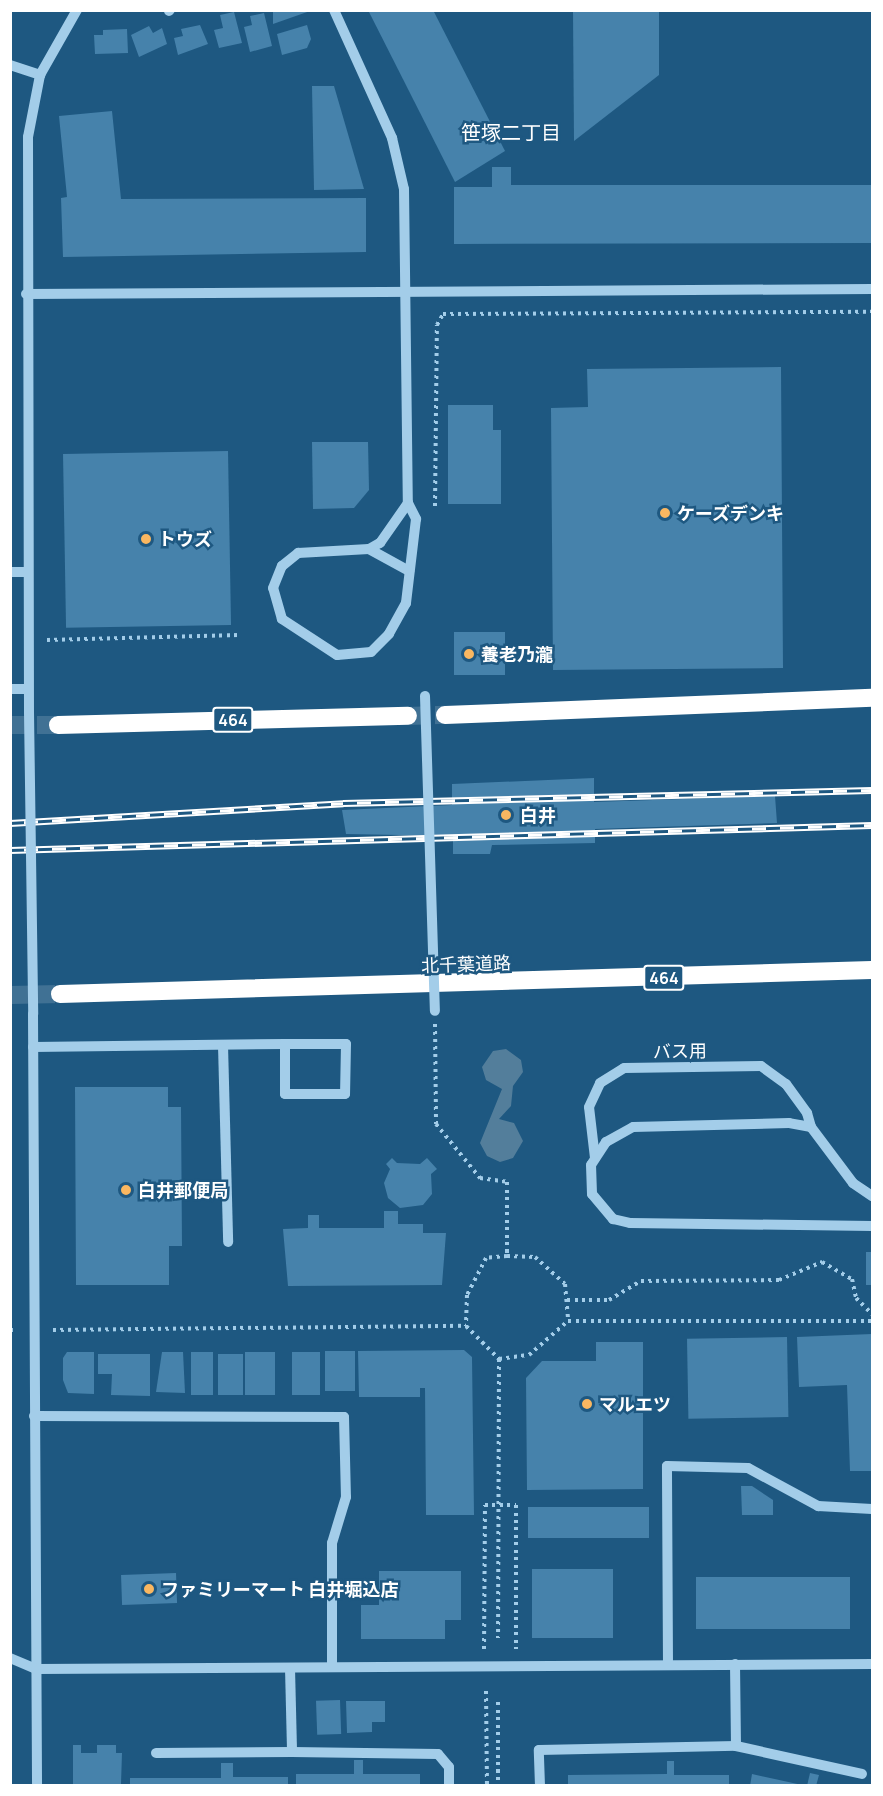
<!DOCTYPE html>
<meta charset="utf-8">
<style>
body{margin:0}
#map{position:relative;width:883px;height:1796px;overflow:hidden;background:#1e5881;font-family:Manrope,"Noto Sans JP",sans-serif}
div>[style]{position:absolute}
.water>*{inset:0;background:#537e9b}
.building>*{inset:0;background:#4682ab;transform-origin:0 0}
.highway-tunnel>*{height:18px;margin-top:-9px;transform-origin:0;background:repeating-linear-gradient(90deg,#407194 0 18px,transparent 0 27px)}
.path>*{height:4px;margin-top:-2px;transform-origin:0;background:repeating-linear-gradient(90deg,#a3cde9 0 3px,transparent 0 7.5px)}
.minor>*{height:10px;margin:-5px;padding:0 5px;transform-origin:5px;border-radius:5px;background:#a3cde9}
.highway>*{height:18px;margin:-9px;padding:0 9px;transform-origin:9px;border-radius:9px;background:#fff}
.rail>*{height:7px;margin-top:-3.5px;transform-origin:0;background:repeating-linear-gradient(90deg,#1e5881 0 14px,#fff 0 28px);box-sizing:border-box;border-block:2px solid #fff}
.minor-bridge>*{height:10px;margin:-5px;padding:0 5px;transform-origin:5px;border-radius:5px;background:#a3cde9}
.dots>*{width:16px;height:16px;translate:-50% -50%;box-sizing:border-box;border:3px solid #1e5881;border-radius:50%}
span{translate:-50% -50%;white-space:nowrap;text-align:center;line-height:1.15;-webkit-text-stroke:5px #1e5881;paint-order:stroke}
.shield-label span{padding:2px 4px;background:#1e5881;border:2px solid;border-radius:4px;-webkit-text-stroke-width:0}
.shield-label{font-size:16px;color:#fff;font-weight:700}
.poi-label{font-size:18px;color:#fff;font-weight:700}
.left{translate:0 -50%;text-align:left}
.street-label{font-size:18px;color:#fff}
.neighbourhood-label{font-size:20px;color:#fff}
.frame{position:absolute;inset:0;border:12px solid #fff;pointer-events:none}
</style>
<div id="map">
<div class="water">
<div style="clip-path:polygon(506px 1049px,521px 1060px,523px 1072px,513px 1086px,511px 1106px,499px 1119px,514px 1123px,523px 1141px,513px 1158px,500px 1162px,487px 1156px,480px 1143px,502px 1089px,486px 1080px,482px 1067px,493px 1051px)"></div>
</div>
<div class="building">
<div style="clip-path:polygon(273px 10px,310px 10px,310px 11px,273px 24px)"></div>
<div style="clip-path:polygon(368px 10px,433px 10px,505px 151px,455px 182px)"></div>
<div style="clip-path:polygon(573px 10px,659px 10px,659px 75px,574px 141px)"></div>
<div style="clip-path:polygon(234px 12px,242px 43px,219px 48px,214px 30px,223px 28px,220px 15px)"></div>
<div style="clip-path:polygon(264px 13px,272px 46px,250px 52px,244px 27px,252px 25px,250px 16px)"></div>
<div style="clip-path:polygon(200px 25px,208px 44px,178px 55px,174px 38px,183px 36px,181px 29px)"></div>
<div style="clip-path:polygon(307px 25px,311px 39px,307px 48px,282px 55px,277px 34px)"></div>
<div style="clip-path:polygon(149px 26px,153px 33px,162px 28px,167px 44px,139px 57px,131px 35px)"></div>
<div style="clip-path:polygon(127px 29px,128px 53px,95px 54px,94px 35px,103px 35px,103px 30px)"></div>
<div style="clip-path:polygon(312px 86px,334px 86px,364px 189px,314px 190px)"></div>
<div style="clip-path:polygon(112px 111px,121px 199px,366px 198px,366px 252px,63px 257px,61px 198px,67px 197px,59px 116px)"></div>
<div style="clip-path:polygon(492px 167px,511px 167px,511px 185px,872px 185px,872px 243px,454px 244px,454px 187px,492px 187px)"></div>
<div style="clip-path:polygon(781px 367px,783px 668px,553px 670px,551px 408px,588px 407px,587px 369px)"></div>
<div style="clip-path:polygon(448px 405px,493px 405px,493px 430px,501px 430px,501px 504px,448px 504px)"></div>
<div style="clip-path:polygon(312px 442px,368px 442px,369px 490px,354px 508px,313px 509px)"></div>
<div style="left:228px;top:451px;width:174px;height:165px;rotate:89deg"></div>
<div style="left:454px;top:632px;width:51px;height:43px"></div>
<div style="clip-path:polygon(594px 778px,594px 802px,775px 796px,777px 823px,595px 829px,595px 843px,492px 845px,490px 854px,453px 854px,453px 836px,346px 834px,342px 810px,452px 805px,452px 784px)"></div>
<div style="clip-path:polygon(75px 1087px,168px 1087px,168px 1107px,181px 1107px,182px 1246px,169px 1246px,169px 1285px,76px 1285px)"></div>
<div style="clip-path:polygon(392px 1158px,397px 1163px,420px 1164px,427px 1158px,437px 1169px,431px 1174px,432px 1194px,423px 1205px,400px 1208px,388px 1198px,384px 1183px,390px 1169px,386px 1164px)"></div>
<div style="clip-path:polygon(384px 1211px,398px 1211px,398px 1224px,423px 1224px,423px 1233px,446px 1233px,442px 1285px,288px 1286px,283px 1229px,308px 1228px,308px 1215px,319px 1215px,319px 1228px,384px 1228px)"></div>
<div style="left:866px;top:1252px;width:6px;height:33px"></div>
<div style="clip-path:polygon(872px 1334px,872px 1471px,850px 1471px,847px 1385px,799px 1387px,797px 1337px)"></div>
<div style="left:787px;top:1337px;width:80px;height:100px;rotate:89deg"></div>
<div style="clip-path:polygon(596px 1342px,643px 1342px,643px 1489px,527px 1490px,526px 1378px,542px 1361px,596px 1361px)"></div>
<div style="clip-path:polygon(464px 1350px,472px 1357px,474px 1515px,426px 1515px,425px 1388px,420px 1388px,420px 1397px,359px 1397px,358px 1351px)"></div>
<div style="left:325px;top:1351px;width:30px;height:40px"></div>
<div style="clip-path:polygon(67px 1352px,94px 1352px,94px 1394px,68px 1393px,63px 1380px,63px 1358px)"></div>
<div style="clip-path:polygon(162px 1352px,183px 1352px,185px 1393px,156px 1392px)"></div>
<div style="left:191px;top:1352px;width:22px;height:43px"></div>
<div style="left:245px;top:1352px;width:30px;height:43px"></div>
<div style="left:292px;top:1352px;width:28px;height:43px"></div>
<div style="clip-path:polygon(98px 1354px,150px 1354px,150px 1396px,111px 1395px,112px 1374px,98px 1374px)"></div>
<div style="left:218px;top:1354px;width:25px;height:41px"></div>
<div style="clip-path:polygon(741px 1486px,752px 1486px,773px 1500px,773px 1515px,742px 1515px)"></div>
<div style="left:649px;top:1507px;width:31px;height:121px;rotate:90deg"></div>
<div style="left:532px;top:1569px;width:81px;height:69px"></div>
<div style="clip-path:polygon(379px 1571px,461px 1571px,461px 1620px,445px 1620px,445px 1639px,361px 1639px,361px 1605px,379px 1605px)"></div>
<div style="left:176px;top:1573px;width:30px;height:55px;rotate:88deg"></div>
<div style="left:850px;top:1577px;width:52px;height:154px;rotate:90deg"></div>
<div style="left:340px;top:1700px;width:34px;height:24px;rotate:88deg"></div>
<div style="clip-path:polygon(346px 1701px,385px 1701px,385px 1722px,372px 1722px,372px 1732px,347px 1733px)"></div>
<div style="clip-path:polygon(73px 1745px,81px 1745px,81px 1753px,97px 1753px,97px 1745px,116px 1745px,116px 1753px,122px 1753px,121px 1784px,73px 1786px)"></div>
<div style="clip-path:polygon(354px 1760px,363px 1760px,363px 1774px,420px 1774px,420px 1786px,296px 1786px,296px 1774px,354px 1774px)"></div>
<div style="clip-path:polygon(667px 1761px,674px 1761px,674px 1775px,729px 1775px,729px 1786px,568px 1786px,568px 1775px,667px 1774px)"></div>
<div style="clip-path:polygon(221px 1763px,233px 1763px,233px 1777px,288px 1777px,288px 1786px,130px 1786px,130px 1778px,221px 1778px)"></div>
<div style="clip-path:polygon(810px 1773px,819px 1775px,816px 1786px,807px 1786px)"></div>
<div style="clip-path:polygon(752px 1774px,802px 1785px,802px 1786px,750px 1786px)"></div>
</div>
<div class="highway-tunnel">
<div style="left:408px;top:716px;width:37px;rotate:-2deg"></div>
<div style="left:10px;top:725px;width:48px"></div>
<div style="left:10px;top:995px;width:50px;rotate:-1.1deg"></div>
</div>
<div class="path">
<div style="left:435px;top:506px;width:181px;rotate:-89.4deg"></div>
<div style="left:437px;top:325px;width:13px;rotate:-61deg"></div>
<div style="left:443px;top:314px;width:429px;rotate:-0.3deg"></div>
<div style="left:47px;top:640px;width:192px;rotate:-1.5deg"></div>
<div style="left:435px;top:1024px;width:100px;rotate:89.4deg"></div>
<div style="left:436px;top:1124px;width:70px;rotate:50.8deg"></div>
<div style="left:480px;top:1178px;width:27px;rotate:8deg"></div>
<div style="left:507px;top:1182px;width:74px;rotate:90deg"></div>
<div style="left:507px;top:1256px;width:21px;rotate:175deg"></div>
<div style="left:486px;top:1258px;width:42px;rotate:117.2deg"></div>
<div style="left:467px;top:1295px;width:31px;rotate:92deg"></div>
<div style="left:507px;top:1256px;width:28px;rotate:2deg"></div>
<div style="left:535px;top:1257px;width:40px;rotate:42deg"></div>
<div style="left:565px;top:1284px;width:37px;rotate:85deg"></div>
<div style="left:567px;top:1300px;width:42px"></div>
<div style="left:609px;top:1300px;width:37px;rotate:-31deg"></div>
<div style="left:641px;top:1281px;width:138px;rotate:-0.4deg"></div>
<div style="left:779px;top:1280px;width:47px;rotate:-22.7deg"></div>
<div style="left:822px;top:1262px;width:34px;rotate:30deg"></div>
<div style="left:852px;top:1279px;width:19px;rotate:78deg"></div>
<div style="left:856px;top:1298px;width:23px;rotate:45deg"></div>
<div style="left:10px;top:1330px;width:3px"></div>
<div style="left:53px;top:1330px;width:413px;rotate:-0.6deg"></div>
<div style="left:466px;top:1326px;width:47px;rotate:45deg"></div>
<div style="left:499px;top:1359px;width:279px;rotate:90.2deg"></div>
<div style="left:499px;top:1359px;width:30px;rotate:-8deg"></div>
<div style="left:529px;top:1355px;width:52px;rotate:-41.1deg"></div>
<div style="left:568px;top:1321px;width:304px"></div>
<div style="left:484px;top:1649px;width:144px;rotate:-89.6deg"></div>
<div style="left:485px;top:1505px;width:31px"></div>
<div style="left:516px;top:1505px;width:144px;rotate:90deg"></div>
<div style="left:486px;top:1691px;width:95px;rotate:89.4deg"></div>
<div style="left:498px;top:1702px;width:84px;rotate:90deg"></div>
</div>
<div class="minor">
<div style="left:334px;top:10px;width:141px;rotate:65.6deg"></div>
<div style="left:392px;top:138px;width:52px;rotate:76.8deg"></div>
<div style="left:404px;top:189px;width:314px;rotate:89.3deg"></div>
<div style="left:408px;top:503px;width:18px;rotate:63deg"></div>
<div style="left:416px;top:519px;width:85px;rotate:96.8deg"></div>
<div style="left:406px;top:603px;width:35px;rotate:119deg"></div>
<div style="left:389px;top:634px;width:25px;rotate:135deg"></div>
<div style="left:371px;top:652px;width:34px;rotate:175deg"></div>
<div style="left:337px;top:655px;width:66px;rotate:-146.8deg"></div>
<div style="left:282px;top:619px;width:32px;rotate:-106deg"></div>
<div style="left:273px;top:588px;width:24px;rotate:-68deg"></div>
<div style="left:282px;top:566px;width:21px;rotate:-39deg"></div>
<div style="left:298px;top:553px;width:71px;rotate:-3.2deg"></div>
<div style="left:369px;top:549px;width:13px;rotate:-29deg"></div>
<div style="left:380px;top:543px;width:49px;rotate:-55deg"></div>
<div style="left:169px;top:11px;width:1px;rotate:-45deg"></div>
<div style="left:10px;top:65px;width:32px;rotate:18deg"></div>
<div style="left:26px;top:294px;width:846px;rotate:-0.34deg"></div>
<div style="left:369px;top:549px;width:46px;rotate:28.8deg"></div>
<div style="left:10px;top:572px;width:18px"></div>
<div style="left:10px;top:689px;width:18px"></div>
<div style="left:29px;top:712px;width:575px;rotate:-90.1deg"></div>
<div style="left:28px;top:137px;width:63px;rotate:-79deg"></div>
<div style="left:40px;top:75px;width:75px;rotate:-60.4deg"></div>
<div style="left:33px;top:1014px;width:772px;rotate:89.7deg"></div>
<div style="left:223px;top:1045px;width:197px;rotate:88.5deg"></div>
<div style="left:33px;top:1047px;width:252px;rotate:-0.7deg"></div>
<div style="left:285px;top:1044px;width:61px"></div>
<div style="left:346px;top:1044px;width:50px;rotate:91.1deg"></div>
<div style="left:345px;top:1094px;width:60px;rotate:180deg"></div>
<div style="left:285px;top:1094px;width:50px;rotate:-90deg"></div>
<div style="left:595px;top:1158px;width:51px;rotate:-96.7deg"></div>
<div style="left:589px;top:1107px;width:26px;rotate:-65deg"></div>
<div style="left:600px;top:1083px;width:28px;rotate:-32deg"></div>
<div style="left:624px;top:1068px;width:137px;rotate:-0.8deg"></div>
<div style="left:761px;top:1066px;width:31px;rotate:36deg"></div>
<div style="left:786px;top:1084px;width:36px;rotate:54deg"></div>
<div style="left:807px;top:1113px;width:15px;rotate:74deg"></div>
<div style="left:872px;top:1196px;width:23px;rotate:-146deg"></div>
<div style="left:853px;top:1183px;width:70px;rotate:-126.9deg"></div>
<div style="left:811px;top:1127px;width:22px;rotate:-170deg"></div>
<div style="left:789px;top:1123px;width:156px;rotate:178.5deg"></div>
<div style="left:633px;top:1127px;width:31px;rotate:151deg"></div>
<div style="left:606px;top:1142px;width:27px;rotate:123deg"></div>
<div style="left:591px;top:1165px;width:29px;rotate:88deg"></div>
<div style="left:592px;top:1194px;width:33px;rotate:50deg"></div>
<div style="left:613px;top:1219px;width:17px;rotate:13deg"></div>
<div style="left:630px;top:1223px;width:242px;rotate:0.7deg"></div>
<div style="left:34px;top:1416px;width:310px;rotate:0.2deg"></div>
<div style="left:344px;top:1417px;width:80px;rotate:88.6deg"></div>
<div style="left:346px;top:1497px;width:48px;rotate:106.9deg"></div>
<div style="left:332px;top:1543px;width:124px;rotate:90deg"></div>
<div style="left:10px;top:1658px;width:28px;rotate:23deg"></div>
<div style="left:36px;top:1669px;width:836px;rotate:-0.34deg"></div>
<div style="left:735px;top:1664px;width:82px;rotate:89.3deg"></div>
<div style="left:736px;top:1746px;width:129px;rotate:12.5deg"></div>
<div style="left:668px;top:1665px;width:199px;rotate:-90.3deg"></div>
<div style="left:667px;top:1466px;width:81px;rotate:1.4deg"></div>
<div style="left:748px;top:1468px;width:80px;rotate:28.5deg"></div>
<div style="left:818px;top:1506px;width:54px;rotate:3.2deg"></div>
<div style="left:290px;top:1668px;width:84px;rotate:88.6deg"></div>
<div style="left:292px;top:1752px;width:146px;rotate:0.8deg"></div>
<div style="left:438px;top:1754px;width:17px;rotate:50deg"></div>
<div style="left:449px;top:1767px;width:19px;rotate:90deg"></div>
<div style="left:156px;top:1753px;width:136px;rotate:-0.4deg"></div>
<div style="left:540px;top:1786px;width:36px;rotate:-92deg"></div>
<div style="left:539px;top:1750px;width:197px;rotate:-1.2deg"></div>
</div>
<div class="highway">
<div style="left:445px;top:715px;width:427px;rotate:-2.3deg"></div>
<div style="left:58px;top:725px;width:350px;rotate:-1.5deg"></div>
<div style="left:60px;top:994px;width:812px;rotate:-1.69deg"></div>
</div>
<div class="rail">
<div style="left:10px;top:823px;width:334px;rotate:-3.4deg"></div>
<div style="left:343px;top:803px;width:529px;rotate:-1.41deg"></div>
<div style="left:10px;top:850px;width:862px;rotate:-1.66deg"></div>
</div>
<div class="minor-bridge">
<div style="left:425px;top:696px;width:315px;rotate:88.2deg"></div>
<div style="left:29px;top:712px;width:302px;rotate:89.2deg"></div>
</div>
<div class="dots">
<div style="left:665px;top:513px;background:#f9b761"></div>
<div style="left:146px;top:539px;background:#f9b761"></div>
<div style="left:469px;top:654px;background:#f9b761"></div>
<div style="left:506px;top:815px;background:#f9b761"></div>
<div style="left:126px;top:1190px;background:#f9b761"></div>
<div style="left:587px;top:1404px;background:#f9b761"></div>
<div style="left:149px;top:1589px;background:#f9b761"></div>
</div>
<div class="shield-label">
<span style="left:233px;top:720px">464</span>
<span style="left:664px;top:978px">464</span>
</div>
<div class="poi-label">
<span class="left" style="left:677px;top:513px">ケーズデンキ</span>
<span class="left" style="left:158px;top:539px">トウズ</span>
<span class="left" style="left:481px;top:654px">養老乃瀧</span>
<span class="left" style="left:520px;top:815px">白井</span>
<span class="left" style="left:138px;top:1190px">白井郵便局</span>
<span class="left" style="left:599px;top:1404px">マルエツ</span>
<span class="left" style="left:161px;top:1589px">ファミリーマート 白井堀込店</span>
</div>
<div class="street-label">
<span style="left:466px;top:964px;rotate:-2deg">北千葉道路</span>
<span style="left:680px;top:1051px;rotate:-1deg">バス用</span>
</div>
<div class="neighbourhood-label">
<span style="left:511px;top:132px">笹塚二丁目</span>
</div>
<div class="frame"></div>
</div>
